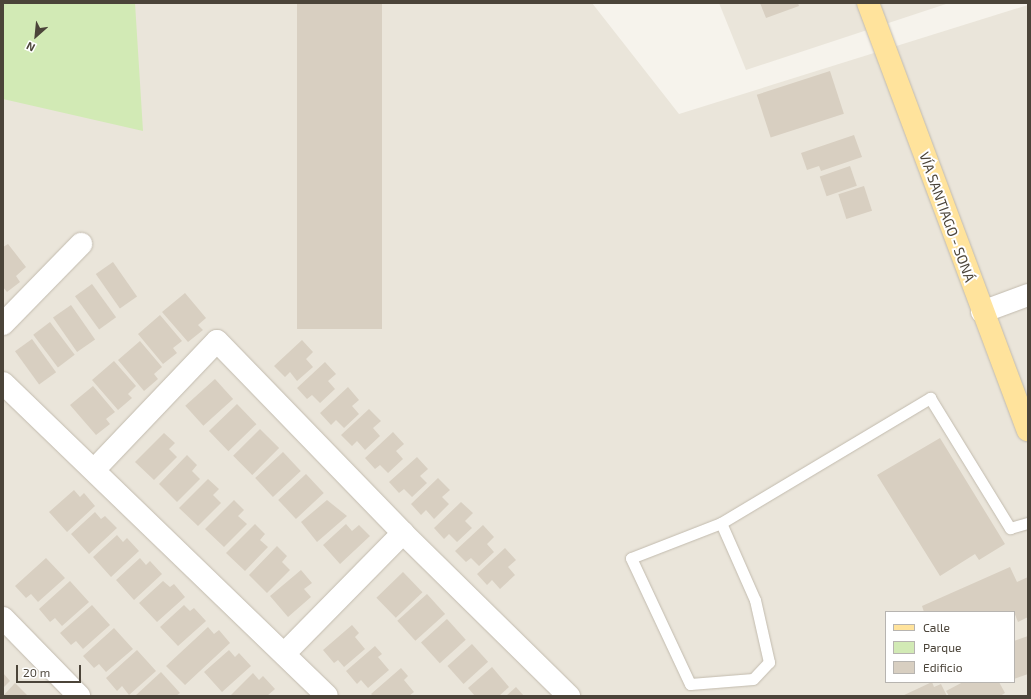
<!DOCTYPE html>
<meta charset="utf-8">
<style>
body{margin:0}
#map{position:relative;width:1031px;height:699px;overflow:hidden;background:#f6f3ec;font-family:"Exo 2",sans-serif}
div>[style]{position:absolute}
.residential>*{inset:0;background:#eae5da}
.green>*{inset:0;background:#d2eab5}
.building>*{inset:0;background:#d8cfc1;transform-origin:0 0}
.roads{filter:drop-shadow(0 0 1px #c2bbae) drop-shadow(0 0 1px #c2bbae)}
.lane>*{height:11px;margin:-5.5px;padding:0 5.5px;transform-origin:5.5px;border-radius:5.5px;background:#fff}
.street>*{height:22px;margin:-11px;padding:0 11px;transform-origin:11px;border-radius:11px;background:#fff}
.primary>*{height:22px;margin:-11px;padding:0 11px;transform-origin:11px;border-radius:11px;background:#ffe39c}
span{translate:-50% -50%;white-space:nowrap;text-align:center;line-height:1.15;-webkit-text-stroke:4px #fff;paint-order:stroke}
.street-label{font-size:14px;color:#4b4439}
.frame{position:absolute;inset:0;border:4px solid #4b4439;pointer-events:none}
.legend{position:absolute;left:885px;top:611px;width:130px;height:72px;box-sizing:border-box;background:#fff;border:1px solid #b7b4b0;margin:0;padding:5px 7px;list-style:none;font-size:12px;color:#4b4439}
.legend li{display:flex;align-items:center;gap:8px;height:20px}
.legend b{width:20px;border:1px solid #b7b4b0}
.north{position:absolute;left:16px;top:16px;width:40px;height:40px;-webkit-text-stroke:3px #fff;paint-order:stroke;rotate:207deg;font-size:11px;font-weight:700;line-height:16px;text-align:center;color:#4b4439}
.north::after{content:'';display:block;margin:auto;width:14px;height:18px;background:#4b4439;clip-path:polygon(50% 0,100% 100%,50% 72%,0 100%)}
.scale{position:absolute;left:16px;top:665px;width:65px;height:18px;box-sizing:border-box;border:2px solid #4b4439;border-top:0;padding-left:5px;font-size:12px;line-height:14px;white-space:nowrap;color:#4b4439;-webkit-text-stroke:3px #fff;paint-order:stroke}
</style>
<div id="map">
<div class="residential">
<div style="clip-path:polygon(evenodd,3px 3px,592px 3px,679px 114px,1028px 5px,1028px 696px,3px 696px,3px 3px,886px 612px,1014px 612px,1014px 682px,886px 682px,886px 612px)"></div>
<div style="clip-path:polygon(719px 3px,949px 3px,746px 70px)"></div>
</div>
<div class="green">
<div style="clip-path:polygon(3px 3px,135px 3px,143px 131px,3px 99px)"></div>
</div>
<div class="building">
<div style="left:297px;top:3px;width:85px;height:326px"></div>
<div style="clip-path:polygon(760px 3px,798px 3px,799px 6px,766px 18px)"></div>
<div style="left:830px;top:71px;width:45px;height:77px;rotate:72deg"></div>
<div style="clip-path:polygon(854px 135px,862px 157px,821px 171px,819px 166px,807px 170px,801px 153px)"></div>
<div style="left:850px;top:166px;width:21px;height:32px;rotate:71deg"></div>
<div style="left:864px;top:186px;width:26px;height:27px;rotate:72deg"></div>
<div style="clip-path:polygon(8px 244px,26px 267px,16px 276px,20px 282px,7px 292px,3px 287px,3px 247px)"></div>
<div style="left:113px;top:262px;width:42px;height:21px;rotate:55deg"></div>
<div style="left:92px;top:284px;width:41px;height:21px;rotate:54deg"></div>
<div style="clip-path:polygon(185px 293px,206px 318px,198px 325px,203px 330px,188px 342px,162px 312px)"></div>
<div style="left:71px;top:305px;width:42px;height:22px;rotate:55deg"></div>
<div style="clip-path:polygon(160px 315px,182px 341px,173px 348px,177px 353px,163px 364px,138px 334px)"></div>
<div style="left:50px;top:322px;width:41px;height:21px;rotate:53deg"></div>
<div style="left:32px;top:339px;width:41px;height:21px;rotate:54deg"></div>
<div style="clip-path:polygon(302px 340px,313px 352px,306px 359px,313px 367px,297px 381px,290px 372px,285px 377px,274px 366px)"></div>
<div style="clip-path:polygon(140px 341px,162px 367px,154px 374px,158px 379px,144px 391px,118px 360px)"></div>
<div style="clip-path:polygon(114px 361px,136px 386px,128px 394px,132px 398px,118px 410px,92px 380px)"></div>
<div style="clip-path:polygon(325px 362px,336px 374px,328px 381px,335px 389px,320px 403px,312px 395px,307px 399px,297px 388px)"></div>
<div style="left:215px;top:379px;width:27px;height:40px;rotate:48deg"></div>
<div style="clip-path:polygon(93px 386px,115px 412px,106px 419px,110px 424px,96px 435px,70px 405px)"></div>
<div style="clip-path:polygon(348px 387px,359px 400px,352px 406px,359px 414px,344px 428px,336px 420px,331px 425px,320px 413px)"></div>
<div style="left:237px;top:404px;width:28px;height:39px;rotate:46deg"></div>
<div style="clip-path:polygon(369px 409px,381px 421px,373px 428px,380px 436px,365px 450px,357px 441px,352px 446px,341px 435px)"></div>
<div style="left:260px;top:429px;width:27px;height:38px;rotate:45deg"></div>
<div style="clip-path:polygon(393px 432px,404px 444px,396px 451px,403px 459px,388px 473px,380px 465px,375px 469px,365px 458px)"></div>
<div style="clip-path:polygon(164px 433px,175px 443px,169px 449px,177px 457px,154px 480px,135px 462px)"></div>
<div style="clip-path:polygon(940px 438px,1005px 544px,979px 560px,975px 554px,940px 576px,877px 475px)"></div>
<div style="left:283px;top:452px;width:26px;height:38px;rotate:47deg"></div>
<div style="clip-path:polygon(187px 455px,197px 465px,192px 471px,200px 479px,177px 502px,159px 484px)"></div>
<div style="clip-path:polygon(417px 457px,428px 469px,420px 476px,427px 483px,412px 497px,404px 489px,399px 493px,389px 482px)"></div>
<div style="left:306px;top:474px;width:26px;height:38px;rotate:47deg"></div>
<div style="clip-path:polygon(438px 478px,450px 490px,442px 497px,449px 504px,434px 519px,426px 510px,421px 515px,411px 504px)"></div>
<div style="clip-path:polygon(208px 479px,219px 489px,213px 495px,221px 503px,198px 526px,179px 508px)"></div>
<div style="clip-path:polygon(74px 490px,80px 497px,84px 493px,95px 506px,67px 532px,49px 512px)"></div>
<div style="clip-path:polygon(234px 500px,244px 510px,238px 516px,247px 524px,224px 547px,205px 529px)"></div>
<div style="clip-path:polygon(327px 500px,347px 516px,317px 542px,301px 522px)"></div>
<div style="clip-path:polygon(461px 502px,473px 513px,465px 521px,472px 528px,457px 542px,449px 534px,444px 539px,434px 528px)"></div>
<div style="clip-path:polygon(95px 512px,101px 519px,105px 516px,117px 528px,89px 554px,71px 534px)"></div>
<div style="clip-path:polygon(255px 524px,265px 534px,260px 540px,268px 547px,245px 571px,226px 553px)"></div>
<div style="clip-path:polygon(346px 524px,352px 531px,359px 525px,370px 536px,340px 564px,323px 545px)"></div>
<div style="clip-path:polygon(483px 525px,494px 537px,487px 544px,494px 552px,479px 566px,471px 558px,466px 562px,455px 551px)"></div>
<div style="clip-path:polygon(117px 535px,123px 542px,127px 538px,139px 551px,111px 577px,93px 557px)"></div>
<div style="clip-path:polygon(277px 546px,287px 556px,282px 562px,290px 570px,267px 593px,249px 575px)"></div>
<div style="clip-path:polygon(505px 548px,516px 560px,508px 567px,515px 575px,500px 589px,492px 580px,487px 585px,477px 574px)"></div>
<div style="clip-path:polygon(46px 558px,65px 578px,38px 602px,31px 594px,26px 598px,15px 586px)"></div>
<div style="clip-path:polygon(140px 558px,146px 565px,150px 561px,162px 574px,134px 600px,116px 580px)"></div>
<div style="clip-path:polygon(1010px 567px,1017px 582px,1028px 577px,1028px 617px,1018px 622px,1014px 612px,924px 612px,922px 606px)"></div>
<div style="clip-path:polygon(301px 570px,312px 583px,304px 589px,311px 597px,288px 617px,270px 596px)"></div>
<div style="left:403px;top:572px;width:28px;height:37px;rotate:46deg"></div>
<div style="clip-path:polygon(70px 581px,89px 602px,62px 626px,55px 618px,50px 622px,39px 609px)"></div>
<div style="clip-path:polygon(163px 581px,170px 587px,174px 584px,185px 597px,157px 622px,139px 603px)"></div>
<div style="left:427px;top:594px;width:27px;height:40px;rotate:48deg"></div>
<div style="clip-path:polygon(92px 605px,110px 625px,83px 649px,76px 641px,71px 645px,60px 633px)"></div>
<div style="clip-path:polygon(184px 605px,190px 611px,194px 608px,206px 621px,178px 646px,160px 627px)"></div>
<div style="left:447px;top:619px;width:28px;height:35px;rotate:48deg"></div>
<div style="clip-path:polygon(352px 625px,359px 633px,355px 637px,365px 649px,344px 667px,338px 660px,334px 663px,323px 650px)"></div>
<div style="clip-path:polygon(208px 627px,214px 634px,219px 630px,230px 643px,185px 685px,166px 666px)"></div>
<div style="clip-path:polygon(114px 628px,133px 649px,106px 672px,99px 664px,94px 668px,83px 656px)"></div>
<div style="clip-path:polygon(1028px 636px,1028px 674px,1014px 679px,1014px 641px)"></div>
<div style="left:472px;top:644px;width:24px;height:33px;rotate:48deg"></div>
<div style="clip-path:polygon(375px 646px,382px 654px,378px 657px,389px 670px,368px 688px,361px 680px,357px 684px,346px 671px)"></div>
<div style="clip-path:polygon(137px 650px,156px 671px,129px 695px,122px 686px,117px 691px,106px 678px)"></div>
<div style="clip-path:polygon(229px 650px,235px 657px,239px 653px,251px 666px,222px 692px,204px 672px)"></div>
<div style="clip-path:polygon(492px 667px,509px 687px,499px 696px,475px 696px,468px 688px)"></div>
<div style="clip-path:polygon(401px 668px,408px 676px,404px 680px,414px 692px,409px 696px,373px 696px,371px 694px)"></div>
<div style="clip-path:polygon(161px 672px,180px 693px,176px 696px,135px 696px)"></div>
<div style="clip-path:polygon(3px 673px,10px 681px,3px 688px)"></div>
<div style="clip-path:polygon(253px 673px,259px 680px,263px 676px,275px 689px,267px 696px,230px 696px)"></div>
<div style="clip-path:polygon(932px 682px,934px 687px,941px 684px,947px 696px,902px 696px)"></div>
<div style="clip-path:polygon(963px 682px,999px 682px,1005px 693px,1000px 696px,949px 696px,946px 691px)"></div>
<div style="clip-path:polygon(15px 683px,28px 696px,3px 696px)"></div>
<div style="clip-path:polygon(516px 687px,524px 696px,506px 696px)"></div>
</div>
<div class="roads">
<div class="lane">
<div style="left:721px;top:523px;width:84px;rotate:66.2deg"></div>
<div style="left:755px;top:600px;width:64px;rotate:77.3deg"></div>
<div style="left:769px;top:662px;width:23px;rotate:133deg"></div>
<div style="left:753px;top:679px;width:63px;rotate:175.5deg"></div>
<div style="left:690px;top:684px;width:139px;rotate:-115.1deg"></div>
<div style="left:631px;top:558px;width:97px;rotate:-21.3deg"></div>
<div style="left:721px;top:523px;width:244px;rotate:-30.9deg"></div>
<div style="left:930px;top:398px;width:153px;rotate:58.4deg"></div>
<div style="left:1010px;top:528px;width:19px;rotate:-16deg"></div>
</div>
<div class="street">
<div style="left:982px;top:312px;width:49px;rotate:-20.3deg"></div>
<div style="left:3px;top:324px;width:112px;rotate:-45.7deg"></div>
<div style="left:3px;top:383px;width:450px;rotate:44deg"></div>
<div style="left:94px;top:470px;width:178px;rotate:-46.4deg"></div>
<div style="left:217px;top:341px;width:267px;rotate:45.9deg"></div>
<div style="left:403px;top:533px;width:233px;rotate:44.5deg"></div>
<div style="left:3px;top:618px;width:109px;rotate:45.7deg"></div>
<div style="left:284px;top:654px;width:170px;rotate:-45.5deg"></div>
</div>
<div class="primary">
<div style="left:868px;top:3px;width:456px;rotate:69.5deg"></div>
</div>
</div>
<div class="street-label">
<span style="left:947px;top:217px;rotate:70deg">VÍA SANTIAGO - SONÁ</span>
</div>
<div class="frame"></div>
<ul class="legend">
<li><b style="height:5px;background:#ffe39c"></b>Calle</li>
<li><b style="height:11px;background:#d2eab5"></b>Parque</li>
<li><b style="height:11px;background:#d8cfc1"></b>Edificio</li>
</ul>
<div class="north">N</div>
<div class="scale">20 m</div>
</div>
